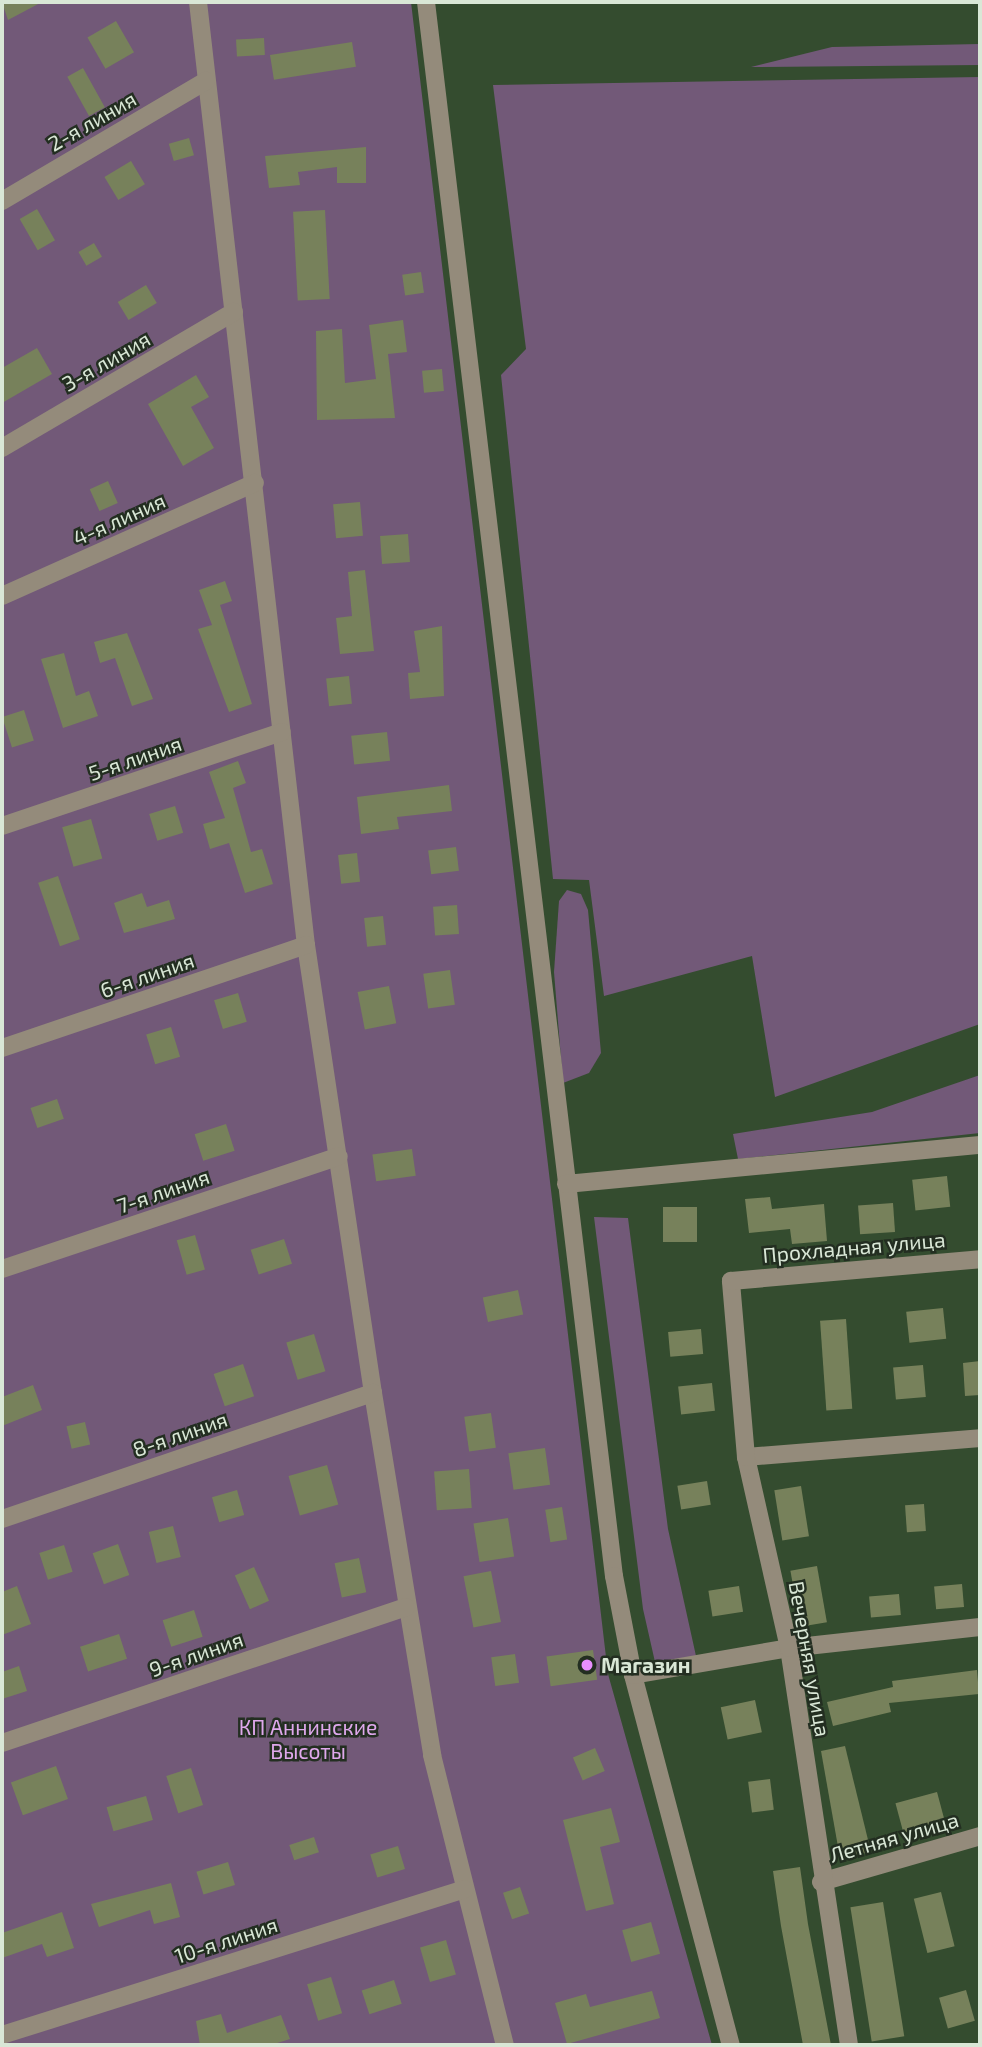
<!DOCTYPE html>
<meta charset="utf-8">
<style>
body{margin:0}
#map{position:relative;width:982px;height:2047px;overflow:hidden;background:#344c2f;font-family:"Exo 2",sans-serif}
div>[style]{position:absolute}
.green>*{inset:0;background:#725978}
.building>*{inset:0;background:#77815b;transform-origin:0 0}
.minor>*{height:18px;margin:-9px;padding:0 9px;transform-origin:9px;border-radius:9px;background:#948b7b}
.dots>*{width:19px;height:19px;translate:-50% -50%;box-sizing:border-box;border:4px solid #232e21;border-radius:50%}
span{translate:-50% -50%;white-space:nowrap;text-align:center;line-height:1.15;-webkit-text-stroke:5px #232e21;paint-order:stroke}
.street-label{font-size:21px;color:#d9e7d6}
.poi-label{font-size:21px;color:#d9e7d6;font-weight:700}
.left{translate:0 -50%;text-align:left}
.park-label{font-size:21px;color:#dfa8ec}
.frame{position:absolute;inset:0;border:4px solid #d9e7d6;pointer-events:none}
</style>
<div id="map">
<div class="green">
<div style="clip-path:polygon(2px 2px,411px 2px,608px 1674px,712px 2045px,2px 2045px)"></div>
<div style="clip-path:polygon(980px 44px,980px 65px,751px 67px,832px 47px)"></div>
<div style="clip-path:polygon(980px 77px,980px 1024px,775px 1097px,752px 956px,604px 996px,589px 880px,553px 879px,501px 375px,526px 349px,493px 85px)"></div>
<div style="clip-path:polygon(567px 890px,581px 894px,588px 910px,601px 1053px,589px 1073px,563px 1083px,554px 972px,559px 901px)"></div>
<div style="clip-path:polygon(980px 1075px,980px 1133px,738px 1159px,733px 1134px,872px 1112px)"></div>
<div style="clip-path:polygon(594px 1217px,628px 1218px,668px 1529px,696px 1656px,655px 1662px,643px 1609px)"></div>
</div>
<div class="building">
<div style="clip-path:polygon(2px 2px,42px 2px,8px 20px)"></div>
<div style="left:116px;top:21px;width:36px;height:33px;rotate:60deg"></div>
<div style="left:264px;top:38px;width:17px;height:28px;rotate:87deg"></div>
<div style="left:352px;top:42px;width:25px;height:83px;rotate:81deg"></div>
<div style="left:83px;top:68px;width:45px;height:18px;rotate:61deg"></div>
<div style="left:189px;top:138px;width:18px;height:21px;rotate:74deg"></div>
<div style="clip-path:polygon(366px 147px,366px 183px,337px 183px,337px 167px,298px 172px,300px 185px,269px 188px,265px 156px)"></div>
<div style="left:131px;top:161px;width:27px;height:31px;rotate:59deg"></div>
<div style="left:37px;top:209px;width:36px;height:20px;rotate:60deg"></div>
<div style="left:325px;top:210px;width:89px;height:32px;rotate:87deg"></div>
<div style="left:94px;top:243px;width:16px;height:18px;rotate:60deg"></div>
<div style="left:421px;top:272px;width:21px;height:19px;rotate:82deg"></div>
<div style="left:146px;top:285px;width:21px;height:33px;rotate:59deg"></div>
<div style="clip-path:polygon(403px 320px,407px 352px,388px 354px,395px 418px,317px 420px,316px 331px,342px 329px,345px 383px,376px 379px,369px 325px)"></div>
<div style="clip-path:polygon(37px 348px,52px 374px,2px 403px,2px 368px)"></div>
<div style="left:442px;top:369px;width:22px;height:20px;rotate:85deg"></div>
<div style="clip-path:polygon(196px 375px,209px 397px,191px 407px,214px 448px,183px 466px,148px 404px)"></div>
<div style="left:108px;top:481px;width:24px;height:20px;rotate:66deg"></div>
<div style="left:360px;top:502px;width:34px;height:27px;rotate:85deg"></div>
<div style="left:408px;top:534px;width:28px;height:28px;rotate:86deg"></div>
<div style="clip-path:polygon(365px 570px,374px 651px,340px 654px,336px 618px,352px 616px,348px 572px)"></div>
<div style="clip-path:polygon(225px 581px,232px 601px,220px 605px,252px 704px,229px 712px,198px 629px,212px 625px,199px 590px)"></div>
<div style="clip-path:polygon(442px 626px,444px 696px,410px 699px,408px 673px,420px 672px,414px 631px)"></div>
<div style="clip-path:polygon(127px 633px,153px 699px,132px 706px,115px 658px,100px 663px,94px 642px)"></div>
<div style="clip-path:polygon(64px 653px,76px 696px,89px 691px,98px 716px,63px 728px,41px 659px)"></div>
<div style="left:349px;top:676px;width:28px;height:23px;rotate:84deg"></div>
<div style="left:24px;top:710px;width:32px;height:23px;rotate:72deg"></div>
<div style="left:387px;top:732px;width:29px;height:36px;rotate:84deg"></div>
<div style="clip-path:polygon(238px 761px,246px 783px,233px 788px,251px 852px,262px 849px,273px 884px,245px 893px,229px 843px,210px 849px,203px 824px,225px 818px,209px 772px)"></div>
<div style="clip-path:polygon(449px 785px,452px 811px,397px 817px,399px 829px,361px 834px,357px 797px)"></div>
<div style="left:175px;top:806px;width:28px;height:27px;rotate:73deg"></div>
<div style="left:91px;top:819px;width:41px;height:30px;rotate:74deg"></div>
<div style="left:456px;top:847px;width:24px;height:28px;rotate:83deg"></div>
<div style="left:357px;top:853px;width:29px;height:19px;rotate:84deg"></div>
<div style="left:58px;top:876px;width:67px;height:21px;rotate:71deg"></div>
<div style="clip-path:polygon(142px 893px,147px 907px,169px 900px,175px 919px,124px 933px,114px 903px)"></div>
<div style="left:457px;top:905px;width:29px;height:24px;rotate:86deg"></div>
<div style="left:383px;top:916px;width:29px;height:19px;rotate:84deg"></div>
<div style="left:450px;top:970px;width:35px;height:27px;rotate:82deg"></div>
<div style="left:389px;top:986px;width:38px;height:32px;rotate:79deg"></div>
<div style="left:238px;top:993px;width:30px;height:25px;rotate:73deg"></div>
<div style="left:171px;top:1027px;width:31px;height:26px;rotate:73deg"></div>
<div style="left:57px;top:1099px;width:21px;height:28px;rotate:71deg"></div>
<div style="left:226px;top:1124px;width:28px;height:33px;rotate:72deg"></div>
<div style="left:412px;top:1149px;width:27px;height:40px;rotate:82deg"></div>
<div style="left:947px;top:1176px;width:31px;height:35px;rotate:84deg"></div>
<div style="clip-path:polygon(770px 1197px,772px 1209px,824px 1204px,827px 1241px,792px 1244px,790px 1229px,749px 1233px,745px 1199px)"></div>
<div style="left:893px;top:1203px;width:29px;height:35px;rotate:86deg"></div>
<div style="left:663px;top:1207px;width:34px;height:35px"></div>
<div style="left:195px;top:1235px;width:36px;height:19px;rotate:74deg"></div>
<div style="left:284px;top:1239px;width:26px;height:35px;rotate:72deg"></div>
<div style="left:518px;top:1290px;width:25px;height:36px;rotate:78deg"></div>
<div style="left:943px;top:1308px;width:31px;height:37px;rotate:84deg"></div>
<div style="left:846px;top:1319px;width:90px;height:26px;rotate:86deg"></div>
<div style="left:701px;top:1329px;width:25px;height:33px;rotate:85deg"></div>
<div style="left:314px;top:1334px;width:39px;height:29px;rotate:73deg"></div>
<div style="clip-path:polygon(980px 1361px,980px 1395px,965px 1396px,963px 1363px)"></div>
<div style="left:243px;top:1364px;width:34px;height:31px;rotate:71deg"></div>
<div style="left:923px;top:1365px;width:32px;height:30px;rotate:85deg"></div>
<div style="left:712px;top:1383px;width:28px;height:34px;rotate:84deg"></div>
<div style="clip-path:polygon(33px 1385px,42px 1410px,2px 1426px,2px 1397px)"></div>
<div style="left:491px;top:1413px;width:35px;height:27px;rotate:82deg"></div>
<div style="left:85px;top:1422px;width:23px;height:19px;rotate:77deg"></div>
<div style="left:545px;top:1448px;width:37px;height:37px;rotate:82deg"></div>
<div style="left:327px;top:1465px;width:41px;height:40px;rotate:74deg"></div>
<div style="left:469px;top:1469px;width:39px;height:35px;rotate:86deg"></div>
<div style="left:707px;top:1481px;width:24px;height:30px;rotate:81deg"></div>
<div style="left:801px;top:1486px;width:51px;height:27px;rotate:81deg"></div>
<div style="left:237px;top:1490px;width:26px;height:26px;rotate:74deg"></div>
<div style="left:924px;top:1504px;width:27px;height:19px;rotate:86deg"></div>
<div style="left:562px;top:1507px;width:33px;height:17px;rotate:81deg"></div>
<div style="left:508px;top:1518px;width:39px;height:35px;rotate:81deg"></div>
<div style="left:173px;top:1526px;width:32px;height:25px;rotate:76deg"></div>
<div style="left:118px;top:1544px;width:33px;height:27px;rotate:70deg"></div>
<div style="left:64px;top:1545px;width:28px;height:26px;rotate:72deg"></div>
<div style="left:359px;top:1558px;width:35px;height:25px;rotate:78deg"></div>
<div style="left:817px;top:1566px;width:57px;height:27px;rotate:80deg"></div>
<div style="left:254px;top:1567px;width:37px;height:21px;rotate:66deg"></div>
<div style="left:491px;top:1571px;width:52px;height:28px;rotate:79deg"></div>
<div style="left:962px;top:1584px;width:23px;height:28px;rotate:85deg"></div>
<div style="clip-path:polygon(17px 1586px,31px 1624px,2px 1635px,2px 1592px)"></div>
<div style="left:739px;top:1586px;width:26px;height:31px;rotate:81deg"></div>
<div style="left:899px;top:1594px;width:21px;height:30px;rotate:85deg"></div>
<div style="left:194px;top:1610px;width:28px;height:33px;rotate:72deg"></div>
<div style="left:119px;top:1634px;width:26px;height:41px;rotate:72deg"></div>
<div style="left:593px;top:1650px;width:30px;height:47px;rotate:82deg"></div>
<div style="left:515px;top:1654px;width:29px;height:24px;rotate:82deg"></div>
<div style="clip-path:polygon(19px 1666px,27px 1691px,2px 1699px,2px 1672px)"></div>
<div style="clip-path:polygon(977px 1670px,979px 1694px,889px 1703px,891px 1712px,833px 1726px,827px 1702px,893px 1687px,892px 1681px)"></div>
<div style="left:755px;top:1700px;width:33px;height:35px;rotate:78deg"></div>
<div style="clip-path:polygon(845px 1746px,871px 1852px,840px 1858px,821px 1751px)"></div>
<div style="left:595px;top:1748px;width:25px;height:24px;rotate:67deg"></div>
<div style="left:56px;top:1766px;width:35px;height:48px;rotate:70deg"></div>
<div style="left:191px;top:1768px;width:39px;height:26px;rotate:72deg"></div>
<div style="left:770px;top:1779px;width:31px;height:22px;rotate:83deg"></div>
<div style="left:937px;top:1792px;width:31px;height:43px;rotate:75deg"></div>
<div style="left:146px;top:1796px;width:25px;height:41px;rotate:74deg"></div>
<div style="clip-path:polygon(611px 1808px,620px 1842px,600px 1847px,614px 1904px,586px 1911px,563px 1820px)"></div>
<div style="left:314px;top:1837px;width:16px;height:26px;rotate:72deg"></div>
<div style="left:398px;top:1846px;width:24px;height:29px;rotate:73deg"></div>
<div style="left:228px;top:1862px;width:24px;height:33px;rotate:73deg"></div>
<div style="clip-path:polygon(800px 1867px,808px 1924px,831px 2045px,803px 2045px,781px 1926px,773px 1871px)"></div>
<div style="clip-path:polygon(171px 1883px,180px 1917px,154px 1924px,150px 1910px,99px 1927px,91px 1904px)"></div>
<div style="left:520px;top:1887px;width:28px;height:18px;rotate:71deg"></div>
<div style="left:941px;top:1892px;width:56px;height:28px;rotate:76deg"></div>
<div style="left:883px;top:1902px;width:136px;height:33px;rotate:81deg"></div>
<div style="clip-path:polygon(62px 1912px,74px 1948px,47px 1957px,42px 1944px,2px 1958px,2px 1933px)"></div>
<div style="left:651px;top:1922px;width:33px;height:30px;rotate:74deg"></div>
<div style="left:446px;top:1940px;width:36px;height:27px;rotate:74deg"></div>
<div style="left:331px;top:1977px;width:38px;height:25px;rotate:73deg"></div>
<div style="left:394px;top:1980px;width:25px;height:34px;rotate:72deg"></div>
<div style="left:966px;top:1990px;width:32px;height:28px;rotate:74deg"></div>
<div style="clip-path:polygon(652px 1991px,660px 2018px,567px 2044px,555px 2003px,586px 1994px,590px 2007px)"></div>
<div style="clip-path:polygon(221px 2014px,227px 2033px,281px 2015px,290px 2039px,271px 2045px,200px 2045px,196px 2021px)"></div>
</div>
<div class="minor">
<div style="left:198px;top:2px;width:949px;rotate:83.47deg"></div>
<div style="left:306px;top:945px;width:453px;rotate:81.5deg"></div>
<div style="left:373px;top:1393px;width:367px;rotate:80.7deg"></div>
<div style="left:432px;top:1755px;width:299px;rotate:75.9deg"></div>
<div style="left:426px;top:2px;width:1585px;rotate:83.19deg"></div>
<div style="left:614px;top:1576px;width:101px;rotate:79.1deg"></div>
<div style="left:633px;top:1675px;width:383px;rotate:75.2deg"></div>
<div style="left:2px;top:201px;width:237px;rotate:-30.5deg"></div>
<div style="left:2px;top:448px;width:269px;rotate:-30.4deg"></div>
<div style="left:2px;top:596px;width:277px;rotate:-24.1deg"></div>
<div style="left:2px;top:826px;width:295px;rotate:-18.6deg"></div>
<div style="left:2px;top:1048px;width:321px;rotate:-18.7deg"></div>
<div style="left:566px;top:1184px;width:416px;rotate:-5.4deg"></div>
<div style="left:2px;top:1269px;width:355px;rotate:-18.5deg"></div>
<div style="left:746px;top:1457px;width:235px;rotate:-4.6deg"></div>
<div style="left:2px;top:1519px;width:392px;rotate:-18.8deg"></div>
<div style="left:633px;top:1675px;width:158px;rotate:-9.8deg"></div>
<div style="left:789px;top:1648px;width:192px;rotate:-6.3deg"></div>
<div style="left:2px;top:1743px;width:426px;rotate:-18.6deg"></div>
<div style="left:821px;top:1882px;width:166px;rotate:-16.1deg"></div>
<div style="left:2px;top:2035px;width:485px;rotate:-17.5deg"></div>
<div style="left:849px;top:2045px;width:402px;rotate:-98.6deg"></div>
<div style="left:789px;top:1648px;width:196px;rotate:-102.7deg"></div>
<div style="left:746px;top:1457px;width:177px;rotate:-94.9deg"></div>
<div style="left:731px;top:1281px;width:250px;rotate:-5deg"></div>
</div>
<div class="dots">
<div style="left:587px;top:1665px;background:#e98efe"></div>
</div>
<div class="street-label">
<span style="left:92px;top:121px;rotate:-30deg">2-я линия</span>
<span style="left:106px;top:361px;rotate:-30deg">3-я линия</span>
<span style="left:119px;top:519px;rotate:-24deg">4-я линия</span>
<span style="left:135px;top:758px;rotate:-19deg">5-я линия</span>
<span style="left:147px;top:975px;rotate:-19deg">6-я линия</span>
<span style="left:163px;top:1191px;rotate:-19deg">7-я линия</span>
<span style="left:854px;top:1247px;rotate:-5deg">Прохладная улица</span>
<span style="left:180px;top:1434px;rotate:-19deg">8-я линия</span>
<span style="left:196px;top:1654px;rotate:-19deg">9-я линия</span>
<span style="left:810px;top:1659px;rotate:80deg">Вечерняя улица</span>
<span style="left:894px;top:1837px;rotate:-16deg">Летняя улица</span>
<span style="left:226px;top:1940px;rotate:-18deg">10-я линия</span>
</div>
<div class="poi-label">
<span class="left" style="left:601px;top:1665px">Магазин</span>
</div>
<div class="park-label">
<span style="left:308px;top:1739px">КП Аннинские<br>Высоты</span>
</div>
<div class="frame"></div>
</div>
